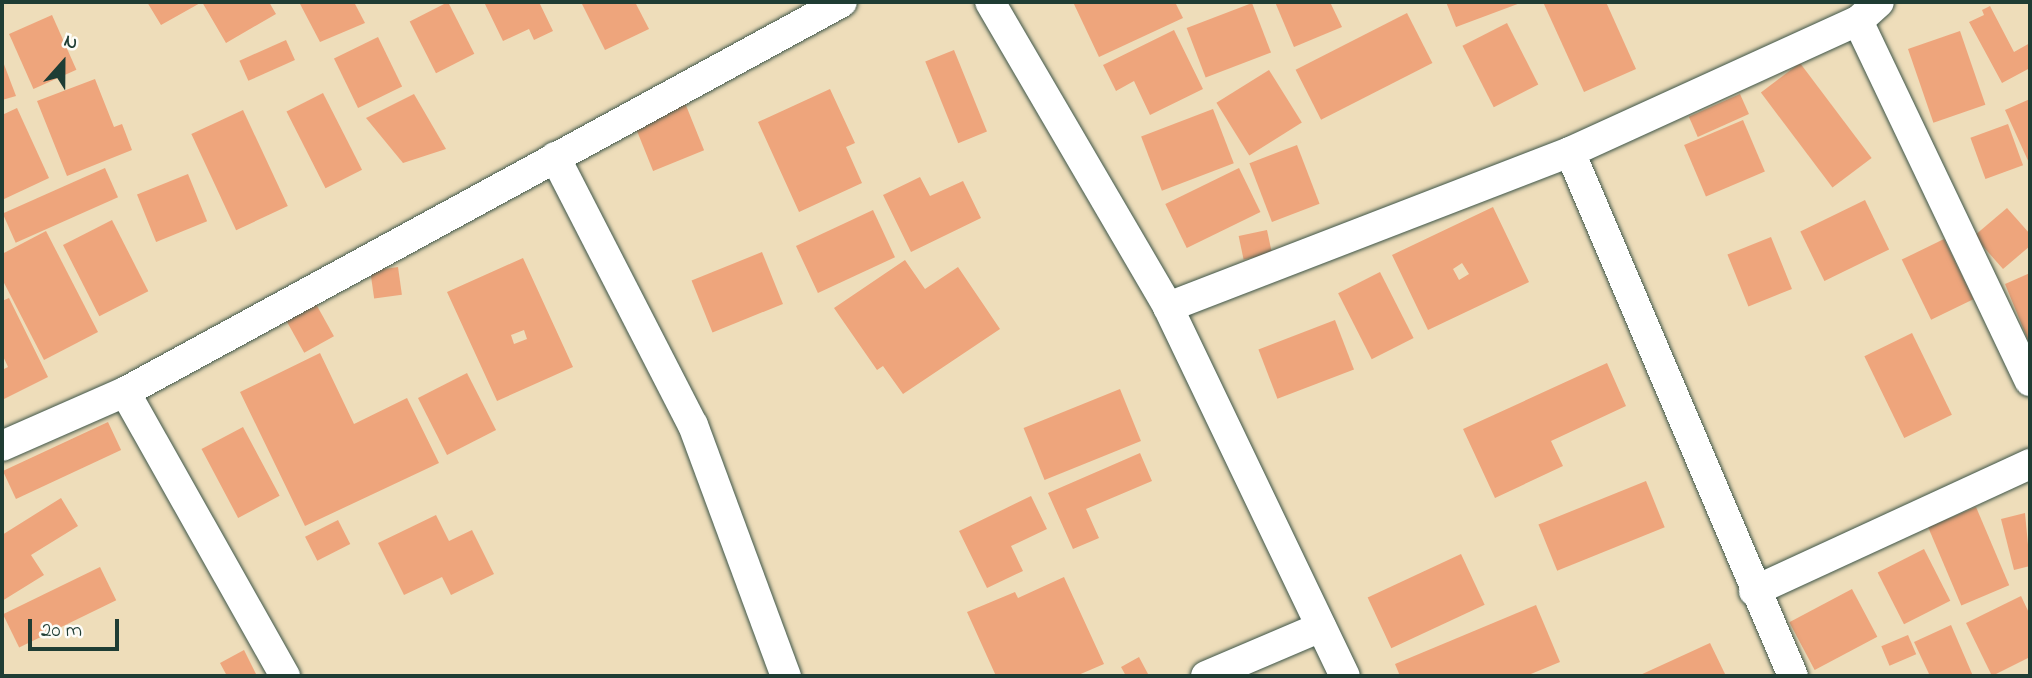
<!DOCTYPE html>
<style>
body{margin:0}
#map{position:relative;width:2032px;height:678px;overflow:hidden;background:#eeddba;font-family:"Indie Flower",sans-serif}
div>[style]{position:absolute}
.building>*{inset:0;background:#eea57c;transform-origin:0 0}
.roads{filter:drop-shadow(0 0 2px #3e5548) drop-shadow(0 0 2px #3e5548)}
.street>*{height:30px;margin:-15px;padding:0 15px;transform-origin:15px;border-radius:15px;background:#fff}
span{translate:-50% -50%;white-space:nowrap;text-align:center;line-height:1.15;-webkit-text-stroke:6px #fdfcf7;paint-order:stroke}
.frame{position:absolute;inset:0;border:4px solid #1f3d34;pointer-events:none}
.north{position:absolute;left:28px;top:28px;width:70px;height:70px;-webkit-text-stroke:5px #fdfcf7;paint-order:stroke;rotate:21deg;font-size:19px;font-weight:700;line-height:28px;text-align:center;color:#1f3d34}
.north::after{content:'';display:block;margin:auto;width:24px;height:32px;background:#1f3d34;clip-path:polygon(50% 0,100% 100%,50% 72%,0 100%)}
.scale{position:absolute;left:28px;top:619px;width:91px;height:32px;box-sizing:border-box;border:4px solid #1f3d34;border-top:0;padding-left:9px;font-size:21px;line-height:24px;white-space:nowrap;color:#1f3d34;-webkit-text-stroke:5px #fdfcf7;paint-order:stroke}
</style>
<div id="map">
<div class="building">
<div style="clip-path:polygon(147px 2px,269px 2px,276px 14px,226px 43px,202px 2px,161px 25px)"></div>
<div style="clip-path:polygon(299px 2px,354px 2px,365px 23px,320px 42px)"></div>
<div style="left:448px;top:2px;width:58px;height:43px;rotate:63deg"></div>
<div style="clip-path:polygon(484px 2px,539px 2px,553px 31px,534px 40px,529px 29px,503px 41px)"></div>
<div style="clip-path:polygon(581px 2px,635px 2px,649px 29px,605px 50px)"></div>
<div style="clip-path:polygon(1073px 2px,1175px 2px,1183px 18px,1099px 57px)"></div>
<div style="clip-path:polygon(1275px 2px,1330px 2px,1342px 27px,1294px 47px)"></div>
<div style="clip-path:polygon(1446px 2px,1523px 2px,1456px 27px)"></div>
<div style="clip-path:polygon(1543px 2px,1606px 2px,1636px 69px,1584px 92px)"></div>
<div style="left:1252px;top:3px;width:53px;height:70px;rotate:69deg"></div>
<div style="clip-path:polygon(1990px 6px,2014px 52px,2030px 43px,2030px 68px,2002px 83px,1969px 22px,1984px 15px,1982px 10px)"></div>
<div style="left:1407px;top:13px;width:56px;height:125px;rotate:63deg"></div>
<div style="left:52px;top:15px;width:60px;height:47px;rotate:66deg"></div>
<div style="left:1507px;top:23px;width:69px;height:50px;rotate:63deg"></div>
<div style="clip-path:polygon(1174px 30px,1203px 89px,1150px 115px,1134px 81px,1116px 91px,1103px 65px)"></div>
<div style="left:1960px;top:31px;width:78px;height:55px;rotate:71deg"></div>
<div style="left:378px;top:37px;width:55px;height:49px;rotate:64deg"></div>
<div style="left:286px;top:40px;width:22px;height:51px;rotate:66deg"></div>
<div style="left:954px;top:50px;width:88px;height:31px;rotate:68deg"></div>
<div style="clip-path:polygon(2px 59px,16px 96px,2px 100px)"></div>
<div style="left:1800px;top:63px;width:119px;height:49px;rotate:53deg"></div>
<div style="left:1269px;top:70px;width:62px;height:62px;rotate:58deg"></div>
<div style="clip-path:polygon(95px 79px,114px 127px,122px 124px,132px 150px,67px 176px,37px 101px)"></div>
<div style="clip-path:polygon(830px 89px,855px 143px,846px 147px,862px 183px,799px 212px,758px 122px)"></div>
<div style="left:323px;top:93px;width:86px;height:41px;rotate:63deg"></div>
<div style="clip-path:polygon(414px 94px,446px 149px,403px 163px,366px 118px)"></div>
<div style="left:1740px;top:94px;width:22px;height:56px;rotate:66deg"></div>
<div style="clip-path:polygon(2030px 99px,2030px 165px,2005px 110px)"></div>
<div style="left:685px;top:103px;width:51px;height:55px;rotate:68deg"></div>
<div style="clip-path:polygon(17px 108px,49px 178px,2px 200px,2px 115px)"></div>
<div style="left:1213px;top:109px;width:58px;height:77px;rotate:69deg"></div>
<div style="left:243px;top:110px;width:106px;height:57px;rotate:65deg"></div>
<div style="left:1743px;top:120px;width:56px;height:64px;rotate:67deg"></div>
<div style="left:2008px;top:124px;width:44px;height:40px;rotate:70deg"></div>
<div style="left:1297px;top:145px;width:63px;height:51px;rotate:69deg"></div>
<div style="left:105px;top:168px;width:32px;height:112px;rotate:66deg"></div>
<div style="left:1239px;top:168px;width:49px;height:82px;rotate:64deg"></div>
<div style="left:188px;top:174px;width:51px;height:55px;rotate:68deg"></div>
<div style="clip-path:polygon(920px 177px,930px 196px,963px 181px,981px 218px,911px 252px,883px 195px)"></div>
<div style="left:1865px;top:200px;width:55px;height:72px;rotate:64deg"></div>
<div style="clip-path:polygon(evenodd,1493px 207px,1529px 282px,1428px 330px,1392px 255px,1493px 207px,1462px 263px,1469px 274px,1459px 280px,1453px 269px,1462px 263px)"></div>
<div style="clip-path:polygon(2007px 208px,2030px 234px,2030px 246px,2003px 269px,1974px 236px)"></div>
<div style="left:873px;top:210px;width:52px;height:85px;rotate:65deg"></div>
<div style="left:112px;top:220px;width:80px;height:55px;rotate:63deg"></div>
<div style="left:1267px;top:230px;width:24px;height:29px;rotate:78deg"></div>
<div style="clip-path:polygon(46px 231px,98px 332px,44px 360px,2px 279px,2px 254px)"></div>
<div style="left:1771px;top:237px;width:56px;height:47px;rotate:68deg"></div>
<div style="left:1944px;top:239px;width:67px;height:47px;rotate:64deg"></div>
<div style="left:762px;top:252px;width:56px;height:76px;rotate:68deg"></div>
<div style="clip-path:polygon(evenodd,523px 258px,573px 367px,497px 401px,447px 292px,523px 258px,524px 330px,527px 339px,514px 344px,511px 335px,524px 330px)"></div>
<div style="clip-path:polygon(905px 260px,925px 289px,958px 267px,1000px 329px,903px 394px,883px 366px,877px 370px,834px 308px)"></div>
<div style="left:398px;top:267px;width:28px;height:28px;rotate:82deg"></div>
<div style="left:1380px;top:272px;width:74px;height:47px;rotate:63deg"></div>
<div style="clip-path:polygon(2030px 273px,2030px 345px,2005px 284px)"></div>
<div style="clip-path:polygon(9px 298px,48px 377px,2px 400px,2px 370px,8px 367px,2px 354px,2px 301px)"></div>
<div style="left:316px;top:304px;width:37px;height:34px;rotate:61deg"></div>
<div style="left:1335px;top:320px;width:53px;height:82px;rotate:69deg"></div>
<div style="left:1912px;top:333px;width:91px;height:53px;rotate:64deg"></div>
<div style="clip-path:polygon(320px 353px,354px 424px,407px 398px,439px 463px,305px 526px,240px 392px)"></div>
<div style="clip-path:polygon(1607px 363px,1626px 406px,1551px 441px,1563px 466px,1495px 498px,1463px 429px)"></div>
<div style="left:467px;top:373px;width:64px;height:55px;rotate:63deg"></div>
<div style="left:1120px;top:389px;width:56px;height:104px;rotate:68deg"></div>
<div style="left:108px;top:422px;width:31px;height:116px;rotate:65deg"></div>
<div style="left:243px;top:427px;width:78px;height:47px;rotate:62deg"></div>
<div style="clip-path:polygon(1140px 453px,1152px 481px,1086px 509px,1099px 538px,1073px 549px,1048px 493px)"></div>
<div style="left:1646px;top:481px;width:50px;height:116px;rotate:68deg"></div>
<div style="clip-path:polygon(1031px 496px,1047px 529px,1011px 546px,1023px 571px,987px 588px,959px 531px)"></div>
<div style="clip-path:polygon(61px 498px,78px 526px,31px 555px,44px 575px,2px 601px,2px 535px)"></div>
<div style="left:1976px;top:507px;width:85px;height:52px;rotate:67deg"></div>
<div style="clip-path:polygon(2025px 513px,2030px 566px,2014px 570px,2001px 519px)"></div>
<div style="clip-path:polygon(436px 515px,449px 541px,472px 530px,494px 574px,451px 595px,442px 577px,404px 595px,378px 543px)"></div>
<div style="left:338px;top:520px;width:27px;height:37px;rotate:63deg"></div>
<div style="left:1924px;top:549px;width:58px;height:52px;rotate:63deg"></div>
<div style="left:1461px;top:554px;width:56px;height:103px;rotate:65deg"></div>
<div style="left:100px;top:567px;width:37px;height:108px;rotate:64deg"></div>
<div style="clip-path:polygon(1064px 577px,1104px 664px,1076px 676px,996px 676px,967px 612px,1015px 592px,1018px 598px)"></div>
<div style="left:1852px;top:589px;width:54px;height:71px;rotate:62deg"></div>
<div style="clip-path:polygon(2021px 596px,2030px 615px,2030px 657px,1992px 676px,1966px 623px)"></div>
<div style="clip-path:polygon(1536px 605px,1560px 662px,1526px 676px,1400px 676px,1395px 664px)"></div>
<div style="clip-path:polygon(1951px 625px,1973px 676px,1930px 676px,1914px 642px)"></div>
<div style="left:1908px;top:635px;width:21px;height:29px;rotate:67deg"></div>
<div style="clip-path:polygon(1710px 643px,1726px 676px,1638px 676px)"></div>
<div style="clip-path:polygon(244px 650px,257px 676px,227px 676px,220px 663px)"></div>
<div style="clip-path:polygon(1139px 657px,1148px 674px,1126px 676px,1121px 667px)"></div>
</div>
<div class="roads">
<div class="street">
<div style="left:990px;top:2px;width:353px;rotate:59.7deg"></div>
<div style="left:1168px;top:307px;width:409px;rotate:64.4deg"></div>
<div style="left:1858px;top:21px;width:399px;rotate:64.5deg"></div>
<div style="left:1570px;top:152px;width:569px;rotate:66.95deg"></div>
<div style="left:555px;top:157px;width:301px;rotate:62.8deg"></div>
<div style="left:693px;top:425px;width:268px;rotate:69.7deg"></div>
<div style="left:1168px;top:307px;width:431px;rotate:-21.1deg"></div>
<div style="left:1570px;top:152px;width:316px;rotate:-24.5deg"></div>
<div style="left:1858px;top:21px;width:28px;rotate:-42deg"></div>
<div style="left:125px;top:392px;width:326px;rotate:60.6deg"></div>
<div style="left:2px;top:446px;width:134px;rotate:-23.7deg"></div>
<div style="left:125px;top:392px;width:816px;rotate:-28.54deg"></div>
<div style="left:1754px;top:591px;width:304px;rotate:-24.7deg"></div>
<div style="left:1206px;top:676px;width:125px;rotate:-23.1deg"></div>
</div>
</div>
<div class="frame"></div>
<div class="north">N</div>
<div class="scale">20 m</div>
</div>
